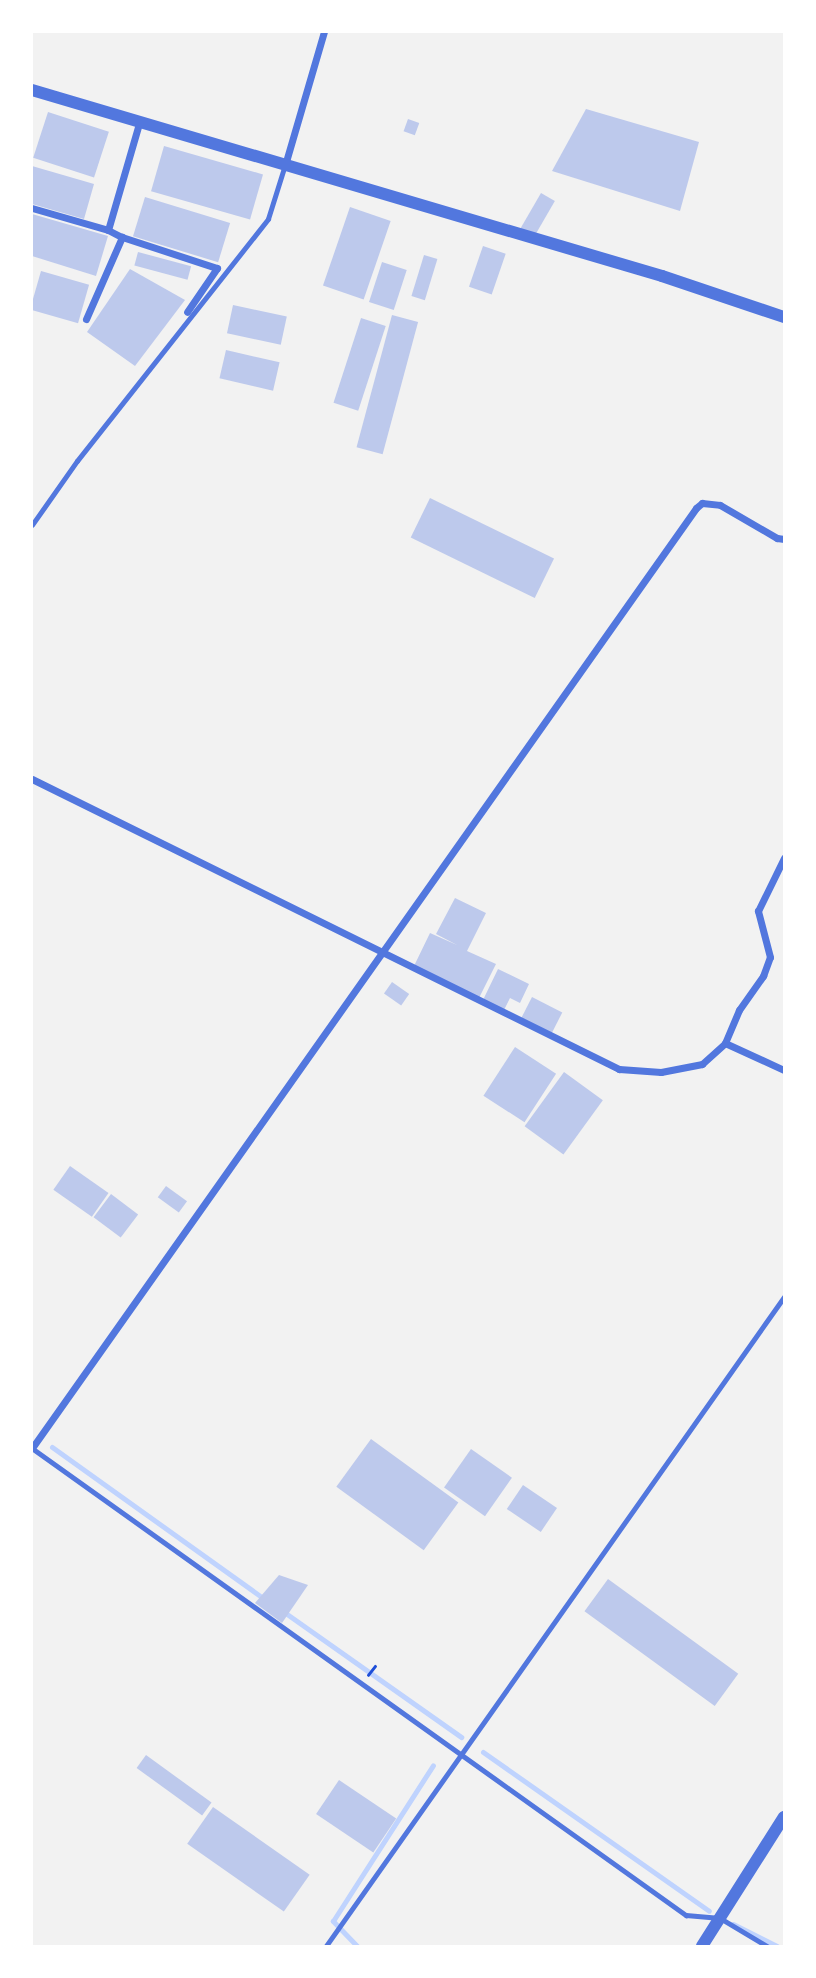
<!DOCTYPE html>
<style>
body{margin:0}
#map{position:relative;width:816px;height:1978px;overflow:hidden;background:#f2f2f2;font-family:"Archivo Narrow",sans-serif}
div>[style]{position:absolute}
.stream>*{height:5px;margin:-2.5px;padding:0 2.5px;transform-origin:2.5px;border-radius:2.5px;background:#bfd3fe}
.building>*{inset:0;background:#bdc9ec;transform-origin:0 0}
.path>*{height:2.5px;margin:-1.25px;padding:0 1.25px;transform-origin:1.25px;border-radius:1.25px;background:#1d4ed8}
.service>*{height:4.5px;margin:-2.25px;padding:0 2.25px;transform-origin:2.25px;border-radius:2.25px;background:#5277de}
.minor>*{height:7px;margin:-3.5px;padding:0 3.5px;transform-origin:3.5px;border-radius:3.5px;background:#5277de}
.tertiary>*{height:12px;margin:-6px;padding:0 6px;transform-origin:6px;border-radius:6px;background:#5277de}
span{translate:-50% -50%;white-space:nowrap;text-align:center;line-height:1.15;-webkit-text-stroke:5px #fff;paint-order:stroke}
.frame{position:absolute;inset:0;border:33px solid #fff;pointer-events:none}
</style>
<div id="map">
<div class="stream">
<div style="left:52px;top:1447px;width:261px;rotate:35.6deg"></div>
<div style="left:284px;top:1612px;width:217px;rotate:35.2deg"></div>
<div style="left:483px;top:1752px;width:276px;rotate:35.1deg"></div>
<div style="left:733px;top:1924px;width:49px;rotate:26.6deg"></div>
<div style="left:357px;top:1946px;width:35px;rotate:-134deg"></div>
<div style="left:333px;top:1921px;width:185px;rotate:-57.3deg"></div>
</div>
<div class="building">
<div style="clip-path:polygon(586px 109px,699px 142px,680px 211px,552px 171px)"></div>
<div style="left:48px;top:112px;width:64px;height:48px;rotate:18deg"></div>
<div style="left:408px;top:119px;width:12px;height:13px;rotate:20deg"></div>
<div style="left:164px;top:146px;width:103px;height:47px;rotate:16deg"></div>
<div style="clip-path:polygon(32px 166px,94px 184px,84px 219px,32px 204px)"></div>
<div style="left:541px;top:193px;width:16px;height:42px;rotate:30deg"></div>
<div style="left:145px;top:197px;width:89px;height:41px;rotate:17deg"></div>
<div style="left:350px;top:207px;width:43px;height:83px;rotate:19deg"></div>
<div style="clip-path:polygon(32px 214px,108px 236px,96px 276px,32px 256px)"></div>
<div style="left:483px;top:246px;width:24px;height:43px;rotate:19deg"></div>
<div style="left:138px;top:252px;width:55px;height:14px;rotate:15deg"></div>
<div style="left:424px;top:255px;width:14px;height:43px;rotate:17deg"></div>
<div style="left:382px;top:262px;width:26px;height:42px;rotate:18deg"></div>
<div style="clip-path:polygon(130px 269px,185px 300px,135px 366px,87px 332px)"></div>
<div style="left:41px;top:271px;width:50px;height:40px;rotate:16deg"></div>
<div style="left:233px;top:305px;width:55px;height:29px;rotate:12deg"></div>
<div style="left:392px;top:315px;width:27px;height:137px;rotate:15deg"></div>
<div style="left:361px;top:318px;width:26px;height:89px;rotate:18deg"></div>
<div style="left:226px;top:350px;width:55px;height:29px;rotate:13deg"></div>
<div style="left:430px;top:498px;width:138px;height:44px;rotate:26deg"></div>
<div style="clip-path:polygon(455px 898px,486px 913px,467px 951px,496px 964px,479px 998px,414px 966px,430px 933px,457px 945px,436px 934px)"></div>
<div style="clip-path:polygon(498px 969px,529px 984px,520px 1003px,510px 998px,504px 1010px,483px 1000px)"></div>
<div style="left:392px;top:982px;width:21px;height:14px;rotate:35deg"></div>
<div style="left:532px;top:997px;width:34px;height:25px;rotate:27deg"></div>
<div style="left:515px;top:1047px;width:49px;height:58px;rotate:33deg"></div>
<div style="left:564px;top:1072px;width:48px;height:67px;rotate:36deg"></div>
<div style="left:70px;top:1166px;width:47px;height:29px;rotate:35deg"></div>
<div style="left:166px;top:1186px;width:26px;height:14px;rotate:36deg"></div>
<div style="left:111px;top:1194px;width:34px;height:29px;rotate:37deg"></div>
<div style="left:371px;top:1439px;width:108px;height:59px;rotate:36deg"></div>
<div style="left:471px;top:1449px;width:50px;height:47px;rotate:35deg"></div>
<div style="left:523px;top:1485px;width:41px;height:29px;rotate:34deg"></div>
<div style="clip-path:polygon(279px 1575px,308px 1585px,282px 1623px,255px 1603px)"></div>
<div style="left:608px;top:1579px;width:161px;height:40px;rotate:36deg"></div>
<div style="left:146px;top:1755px;width:81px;height:16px;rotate:36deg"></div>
<div style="left:339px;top:1780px;width:69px;height:41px;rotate:34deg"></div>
<div style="left:213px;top:1807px;width:118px;height:45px;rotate:35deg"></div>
</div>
<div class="path">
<div style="left:368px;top:1675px;width:11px;rotate:-52deg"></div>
</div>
<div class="service">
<div style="left:32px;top:525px;width:78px;rotate:-54.9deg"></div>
<div style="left:77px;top:461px;width:308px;rotate:-51.7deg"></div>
<div style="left:268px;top:219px;width:53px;rotate:-72.6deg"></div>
<div style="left:32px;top:1448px;width:804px;rotate:35.53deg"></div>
<div style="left:686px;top:1915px;width:34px;rotate:5deg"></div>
<div style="left:720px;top:1918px;width:55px;rotate:30.8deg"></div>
<div style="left:326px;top:1946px;width:794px;rotate:-54.79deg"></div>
</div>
<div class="minor">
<div style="left:285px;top:165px;width:139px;rotate:-73.7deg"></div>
<div style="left:32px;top:208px;width:79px;rotate:16.1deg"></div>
<div style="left:108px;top:230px;width:16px;rotate:27deg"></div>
<div style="left:122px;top:237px;width:100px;rotate:18.1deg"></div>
<div style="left:217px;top:268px;width:53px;rotate:124.3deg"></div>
<div style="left:108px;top:230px;width:111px;rotate:-73.8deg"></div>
<div style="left:86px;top:319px;width:90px;rotate:-66.3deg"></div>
<div style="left:32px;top:779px;width:655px;rotate:26.29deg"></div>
<div style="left:619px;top:1069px;width:42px;rotate:4.1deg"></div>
<div style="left:661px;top:1072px;width:42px;rotate:-11deg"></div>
<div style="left:702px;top:1064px;width:31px;rotate:-42deg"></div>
<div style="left:725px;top:1043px;width:65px;rotate:24.6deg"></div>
<div style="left:725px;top:1043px;width:36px;rotate:-67deg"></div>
<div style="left:739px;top:1010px;width:42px;rotate:-54.8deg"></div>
<div style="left:763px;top:976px;width:20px;rotate:-70deg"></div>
<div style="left:770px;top:957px;width:48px;rotate:-104.6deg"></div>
<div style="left:758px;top:911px;width:59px;rotate:-63.9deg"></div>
<div style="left:32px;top:1448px;width:1151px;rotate:-54.76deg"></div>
<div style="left:696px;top:508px;width:8px;rotate:-40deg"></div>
<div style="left:702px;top:503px;width:18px;rotate:6deg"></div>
<div style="left:720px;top:505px;width:66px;rotate:30.1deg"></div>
<div style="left:777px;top:538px;width:7px;rotate:8deg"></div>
</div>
<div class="tertiary">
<div style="left:32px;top:90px;width:657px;rotate:16.45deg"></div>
<div style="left:662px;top:276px;width:129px;rotate:18.6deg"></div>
<div style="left:702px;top:1946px;width:153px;rotate:-57.6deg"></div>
</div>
<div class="frame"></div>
</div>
